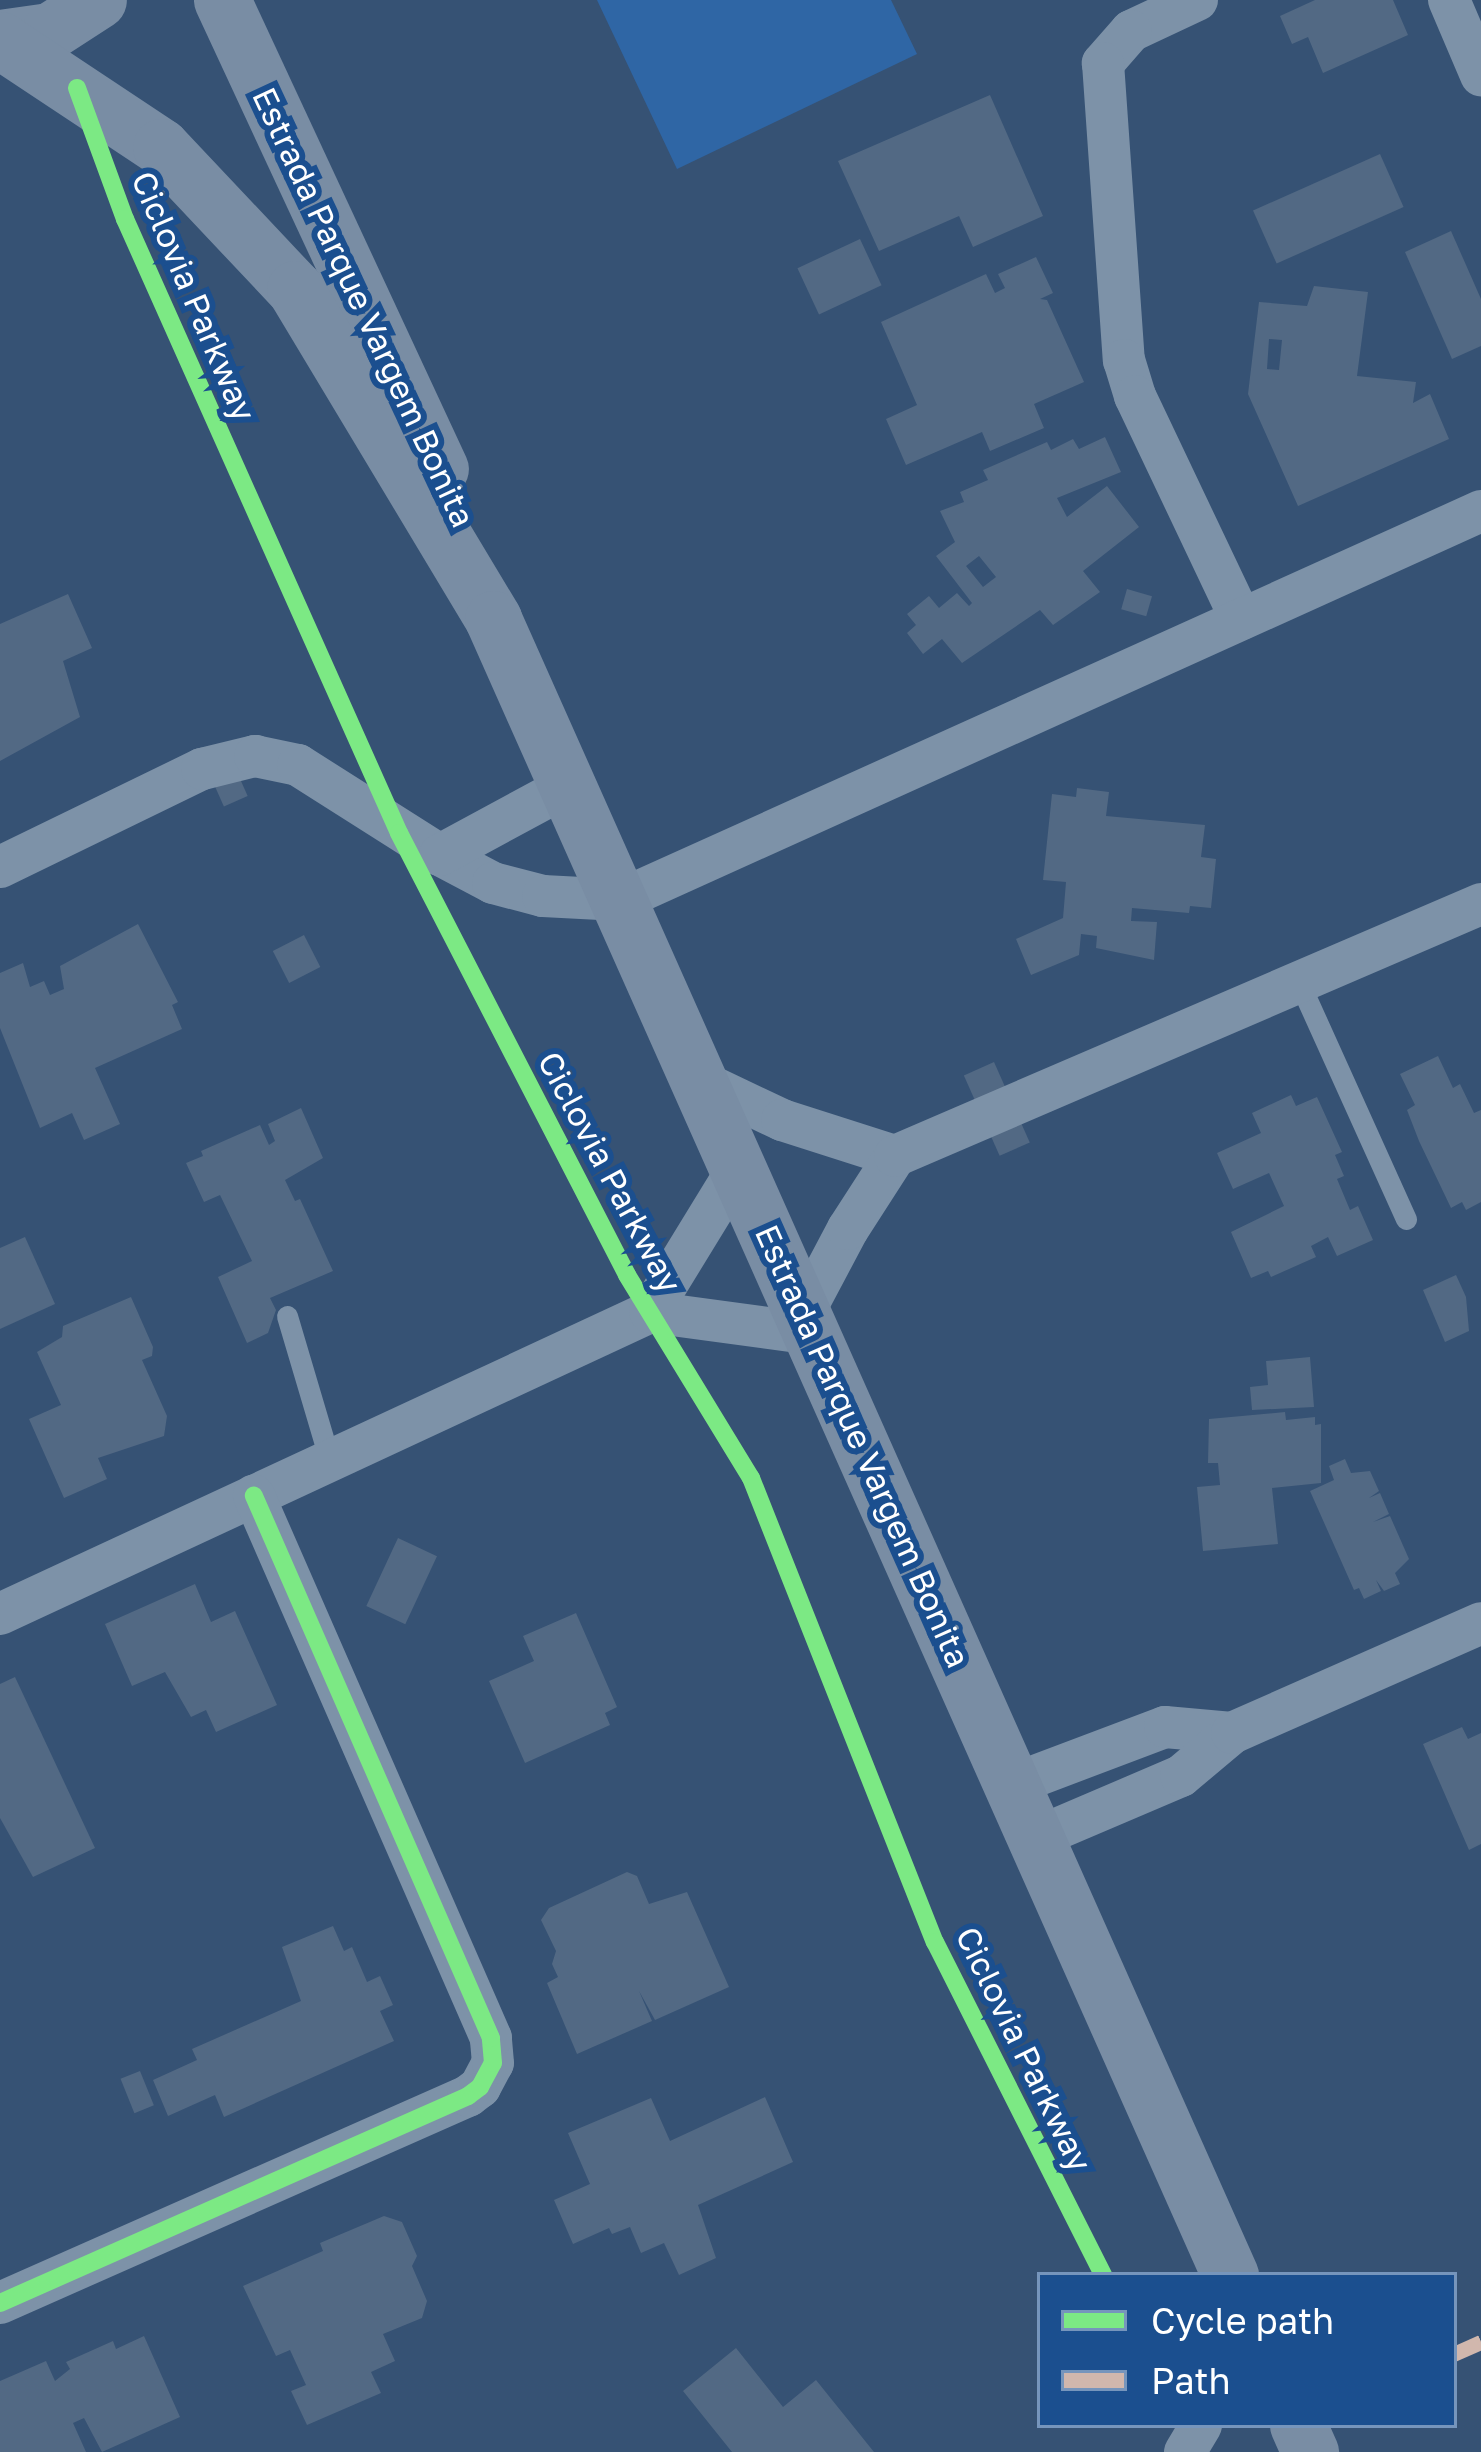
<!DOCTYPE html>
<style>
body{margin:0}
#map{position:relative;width:1481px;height:2452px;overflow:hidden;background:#365274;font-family:"Golos Text",sans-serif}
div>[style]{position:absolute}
.green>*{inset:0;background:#2f66a5}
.building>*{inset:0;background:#526984;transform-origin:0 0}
.service>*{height:21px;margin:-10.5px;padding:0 10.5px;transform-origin:10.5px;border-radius:10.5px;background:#7d92a8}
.minor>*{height:42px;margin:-21px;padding:0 21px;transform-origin:21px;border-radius:21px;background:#7d92a8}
.secondary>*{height:57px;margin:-28.5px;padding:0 28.5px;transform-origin:28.5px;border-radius:28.5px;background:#798da4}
.quiet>*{height:15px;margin-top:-7.5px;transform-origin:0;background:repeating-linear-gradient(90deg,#d1b7ad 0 30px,transparent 0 45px)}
.cycleway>*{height:18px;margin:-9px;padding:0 9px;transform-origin:9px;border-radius:9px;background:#7ce984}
span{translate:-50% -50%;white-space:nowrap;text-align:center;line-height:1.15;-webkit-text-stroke:12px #1b4f8f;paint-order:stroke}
.street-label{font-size:33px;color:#fff}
.legend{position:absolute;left:1037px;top:2272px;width:420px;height:156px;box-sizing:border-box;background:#1b4f8f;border:3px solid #7695bc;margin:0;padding:15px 21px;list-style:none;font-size:36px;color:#fff}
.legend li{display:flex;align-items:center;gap:24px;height:60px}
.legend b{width:60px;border:3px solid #7695bc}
</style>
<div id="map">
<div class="green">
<div style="clip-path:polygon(597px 0,891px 0,917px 54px,677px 169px)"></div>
</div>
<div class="building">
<div style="clip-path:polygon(1315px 0,1393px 0,1408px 35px,1323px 73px,1308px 37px,1292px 44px,1280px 16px)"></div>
<div style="clip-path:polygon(990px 95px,1043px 216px,973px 247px,959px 216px,879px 251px,838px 161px)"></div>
<div style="left:1380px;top:154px;width:58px;height:139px;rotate:66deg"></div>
<div style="clip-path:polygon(1451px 231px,1481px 299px,1481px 346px,1452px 359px,1405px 252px)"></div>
<div style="left:860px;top:239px;width:51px;height:69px;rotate:65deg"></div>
<div style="clip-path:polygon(1036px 257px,1053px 293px,1040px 299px,1047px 300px,1084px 382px,1034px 404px,1044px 428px,990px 451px,982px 432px,906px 465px,886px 419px,917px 405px,881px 322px,986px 274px,995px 293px,1005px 288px,998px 274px)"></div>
<div style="clip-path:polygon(evenodd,1314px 286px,1368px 292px,1357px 376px,1416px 382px,1413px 403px,1430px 394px,1449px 439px,1298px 506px,1248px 394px,1259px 302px,1307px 306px,1314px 286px,1269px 339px,1282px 340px,1279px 370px,1267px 369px,1269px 339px)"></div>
<div style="clip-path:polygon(evenodd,1105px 437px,1121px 472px,1057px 498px,1067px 517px,1107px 486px,1139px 527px,1083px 571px,1100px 592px,1053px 625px,1040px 610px,962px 663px,942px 639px,923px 654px,907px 633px,916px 625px,907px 614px,929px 596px,939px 608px,957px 593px,969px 606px,972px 603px,936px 556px,955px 542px,940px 511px,964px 502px,960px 492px,988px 480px,983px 470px,1047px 442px,1051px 450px,1073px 439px,1079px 449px,1105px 437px,979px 556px,996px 577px,983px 587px,966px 566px,979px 556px)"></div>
<div style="left:1127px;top:589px;width:26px;height:21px;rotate:16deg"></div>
<div style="clip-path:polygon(68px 594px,92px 648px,63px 661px,80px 717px,0 761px,0 624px)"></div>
<div style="left:233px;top:763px;width:36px;height:26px;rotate:66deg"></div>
<div style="clip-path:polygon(1077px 788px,1109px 792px,1106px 816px,1205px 825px,1201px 857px,1216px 859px,1211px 908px,1190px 906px,1189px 913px,1132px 908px,1131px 921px,1157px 922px,1154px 960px,1096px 948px,1097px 936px,1081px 934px,1079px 955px,1031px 975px,1016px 939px,1063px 918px,1066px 882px,1043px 880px,1052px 794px,1076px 797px)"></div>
<div style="clip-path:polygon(138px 924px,178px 1002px,172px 1005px,182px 1029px,95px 1068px,120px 1124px,84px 1140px,72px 1113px,40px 1128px,0 1028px,0 973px,23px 963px,30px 987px,44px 981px,50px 995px,64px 989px,60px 966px)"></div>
<div style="left:304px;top:935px;width:36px;height:35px;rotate:63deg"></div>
<div style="clip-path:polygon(1438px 1056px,1453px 1088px,1460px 1084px,1474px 1113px,1481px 1110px,1481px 1202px,1466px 1210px,1462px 1202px,1451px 1208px,1419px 1141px,1407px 1110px,1415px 1105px,1400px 1074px)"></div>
<div style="left:994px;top:1062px;width:88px;height:33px;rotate:66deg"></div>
<div style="clip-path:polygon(1291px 1095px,1296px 1106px,1317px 1097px,1342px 1152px,1335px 1155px,1344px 1176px,1337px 1179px,1350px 1210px,1358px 1206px,1373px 1240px,1337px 1256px,1328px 1237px,1311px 1246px,1316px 1257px,1271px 1277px,1268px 1271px,1251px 1278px,1231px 1232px,1284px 1206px,1269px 1173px,1233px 1189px,1217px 1153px,1261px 1133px,1252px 1113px)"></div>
<div style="clip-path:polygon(301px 1108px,323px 1158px,285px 1180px,295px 1201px,300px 1199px,333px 1271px,270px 1298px,276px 1310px,268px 1333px,247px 1343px,218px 1277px,252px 1261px,220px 1195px,204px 1202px,186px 1163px,203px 1156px,201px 1151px,260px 1125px,269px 1145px,275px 1141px,268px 1124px)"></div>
<div style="clip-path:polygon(25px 1237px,55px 1304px,0 1329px,0 1248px)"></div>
<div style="clip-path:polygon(1456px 1275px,1466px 1297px,1469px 1331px,1445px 1342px,1423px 1290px)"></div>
<div style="clip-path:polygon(131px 1297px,153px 1347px,152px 1356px,142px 1360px,167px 1416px,164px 1436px,98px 1458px,107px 1479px,64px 1498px,29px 1419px,61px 1405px,37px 1352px,62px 1337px,63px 1326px)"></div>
<div style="clip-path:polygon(1310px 1357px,1314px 1407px,1252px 1410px,1250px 1387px,1268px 1385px,1266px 1361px)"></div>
<div style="clip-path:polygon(1285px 1412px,1286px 1420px,1315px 1417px,1315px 1425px,1321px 1424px,1321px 1483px,1272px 1488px,1278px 1544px,1203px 1551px,1197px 1487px,1220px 1485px,1218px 1463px,1208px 1463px,1209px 1419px)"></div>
<div style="clip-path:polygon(1345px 1459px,1351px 1473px,1370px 1471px,1379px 1491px,1369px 1498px,1380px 1493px,1389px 1514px,1373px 1522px,1390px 1516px,1409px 1559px,1395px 1573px,1400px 1584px,1384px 1591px,1376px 1580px,1381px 1591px,1364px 1599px,1359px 1588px,1354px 1590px,1310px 1491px,1334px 1480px,1329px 1466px)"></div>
<div style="left:398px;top:1538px;width:43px;height:75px;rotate:25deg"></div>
<div style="clip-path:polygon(195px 1584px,211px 1622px,235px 1611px,277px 1705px,216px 1732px,206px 1710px,191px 1717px,165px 1672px,132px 1686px,105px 1624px)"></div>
<div style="clip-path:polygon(576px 1613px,617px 1707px,605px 1713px,610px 1725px,525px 1763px,489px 1681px,534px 1661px,523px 1636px)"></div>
<div style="clip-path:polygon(15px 1677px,95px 1848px,33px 1877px,0 1818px,0 1684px)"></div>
<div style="clip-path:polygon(1462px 1727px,1468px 1739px,1481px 1733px,1481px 1844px,1469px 1850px,1423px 1744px)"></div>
<div style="clip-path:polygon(627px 1872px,637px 1876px,649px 1904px,687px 1892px,729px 1987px,655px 2020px,639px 1991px,652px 2021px,577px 2054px,547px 1983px,558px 1977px,552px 1964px,556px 1951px,541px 1920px,549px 1908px)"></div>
<div style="clip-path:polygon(333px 1926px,344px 1951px,352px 1947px,367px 1982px,380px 1976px,393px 2005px,380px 2011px,394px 2041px,224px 2117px,215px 2095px,168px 2116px,153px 2080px,197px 2060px,192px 2049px,301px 2001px,282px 1947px)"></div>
<div style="left:140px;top:2071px;width:37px;height:21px;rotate:68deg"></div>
<div style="clip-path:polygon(765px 2097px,793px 2162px,698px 2205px,716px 2258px,679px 2275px,664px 2243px,641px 2253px,630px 2227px,612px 2234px,609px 2228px,573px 2244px,554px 2200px,590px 2184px,568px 2133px,651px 2098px,670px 2141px)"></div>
<div style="clip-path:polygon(384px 2216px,402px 2222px,417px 2256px,412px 2266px,427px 2301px,422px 2318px,383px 2334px,395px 2361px,371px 2372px,381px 2393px,307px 2425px,291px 2391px,306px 2385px,290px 2350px,276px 2356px,243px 2286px,323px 2251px,320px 2243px)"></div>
<div style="clip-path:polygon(144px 2336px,180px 2417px,102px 2452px,84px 2418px,73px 2423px,86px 2452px,0 2452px,0 2381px,46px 2361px,55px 2381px,70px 2369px,66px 2362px,113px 2341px,116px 2349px)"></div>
<div style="clip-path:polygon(736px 2348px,783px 2407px,816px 2380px,874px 2452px,732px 2452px,683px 2391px)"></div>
</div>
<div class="service">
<div style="left:1299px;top:982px;width:260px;rotate:65.7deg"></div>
<div style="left:287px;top:1316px;width:151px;rotate:73.5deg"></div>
</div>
<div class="minor">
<div style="left:1197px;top:0;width:73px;rotate:154.8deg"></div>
<div style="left:1131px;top:31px;width:43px;rotate:131.2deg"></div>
<div style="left:1103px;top:63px;width:298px;rotate:86deg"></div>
<div style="left:1124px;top:360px;width:38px;rotate:73deg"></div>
<div style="left:1135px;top:396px;width:247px;rotate:64.6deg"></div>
<div style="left:1449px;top:0;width:82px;rotate:66.9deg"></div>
<div style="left:440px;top:855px;width:60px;rotate:27.8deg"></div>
<div style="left:493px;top:883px;width:52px;rotate:14.6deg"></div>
<div style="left:543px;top:896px;width:77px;rotate:3deg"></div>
<div style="left:620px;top:900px;width:945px;rotate:-24.31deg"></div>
<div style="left:0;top:867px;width:225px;rotate:-25.9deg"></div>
<div style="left:202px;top:769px;width:55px;rotate:-13.8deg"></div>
<div style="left:255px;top:756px;width:44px;rotate:11.8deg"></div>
<div style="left:298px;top:765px;width:168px;rotate:32.4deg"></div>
<div style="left:440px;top:855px;width:143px;rotate:-28.4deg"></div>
<div style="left:700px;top:1081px;width:91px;rotate:25.4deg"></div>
<div style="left:782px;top:1120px;width:119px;rotate:17.7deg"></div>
<div style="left:650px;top:1312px;width:170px;rotate:-58.5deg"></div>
<div style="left:804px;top:1312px;width:94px;rotate:-62.1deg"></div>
<div style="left:848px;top:1229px;width:87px;rotate:-57.2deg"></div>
<div style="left:895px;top:1156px;width:638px;rotate:-23.27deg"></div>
<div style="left:0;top:1614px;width:717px;rotate:-24.92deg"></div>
<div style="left:650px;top:1312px;width:164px;rotate:7.7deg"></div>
<div style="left:1014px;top:1784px;width:161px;rotate:-20.7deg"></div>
<div style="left:1165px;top:1727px;width:67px;rotate:5.1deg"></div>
<div style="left:1038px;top:1837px;width:155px;rotate:-23.1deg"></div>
<div style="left:1181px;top:1776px;width:67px;rotate:-40.1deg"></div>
<div style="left:1232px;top:1733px;width:272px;rotate:-23.8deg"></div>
<div style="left:0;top:2303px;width:512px;rotate:-23.86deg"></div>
<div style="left:468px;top:2096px;width:15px;rotate:-37deg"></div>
<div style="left:480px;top:2087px;width:27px;rotate:-62deg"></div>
<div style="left:493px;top:2063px;width:25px;rotate:-95deg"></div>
<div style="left:491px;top:2038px;width:592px;rotate:-113.62deg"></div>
<div style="left:1185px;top:2452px;width:31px;rotate:-59deg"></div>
</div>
<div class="secondary">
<div style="left:222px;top:0;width:517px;rotate:65.07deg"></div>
<div style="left:0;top:38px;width:50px;rotate:-8deg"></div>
<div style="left:50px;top:31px;width:57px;rotate:-32.9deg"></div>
<div style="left:0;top:40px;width:193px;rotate:33.6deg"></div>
<div style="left:161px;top:147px;width:195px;rotate:46.7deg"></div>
<div style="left:295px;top:289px;width:385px;rotate:59deg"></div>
<div style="left:493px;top:619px;width:1813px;rotate:66.01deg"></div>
<div style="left:1298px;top:2425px;width:30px;rotate:66deg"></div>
</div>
<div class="quiet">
<div style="left:1454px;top:2354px;width:30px;rotate:-24deg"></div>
</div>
<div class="cycleway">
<div style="left:77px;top:88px;width:140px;rotate:69.9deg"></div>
<div style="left:125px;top:219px;width:672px;rotate:65.95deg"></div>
<div style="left:399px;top:833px;width:497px;rotate:62.7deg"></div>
<div style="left:627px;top:1275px;width:238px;rotate:58.6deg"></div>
<div style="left:751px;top:1478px;width:499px;rotate:68.4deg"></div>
<div style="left:935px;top:1942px;width:373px;rotate:63.2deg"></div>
<div style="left:0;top:2303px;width:512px;rotate:-23.86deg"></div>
<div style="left:468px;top:2096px;width:15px;rotate:-37deg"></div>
<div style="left:480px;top:2087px;width:27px;rotate:-62deg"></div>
<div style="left:493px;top:2063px;width:25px;rotate:-95deg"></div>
<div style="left:491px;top:2038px;width:592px;rotate:-113.62deg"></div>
</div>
<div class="street-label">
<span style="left:194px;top:296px;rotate:67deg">Ciclovia Parkway</span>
<span style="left:364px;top:307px;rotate:65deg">Estrada Parque Vargem Bonita</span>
<span style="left:610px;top:1172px;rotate:62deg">Ciclovia Parkway</span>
<span style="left:863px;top:1446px;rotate:66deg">Estrada Parque Vargem Bonita</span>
<span style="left:1024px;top:2049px;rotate:64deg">Ciclovia Parkway</span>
</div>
<ul class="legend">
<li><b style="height:15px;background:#7ce984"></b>Cycle path</li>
<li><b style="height:15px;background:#d1b7ad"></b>Path</li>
</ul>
</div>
